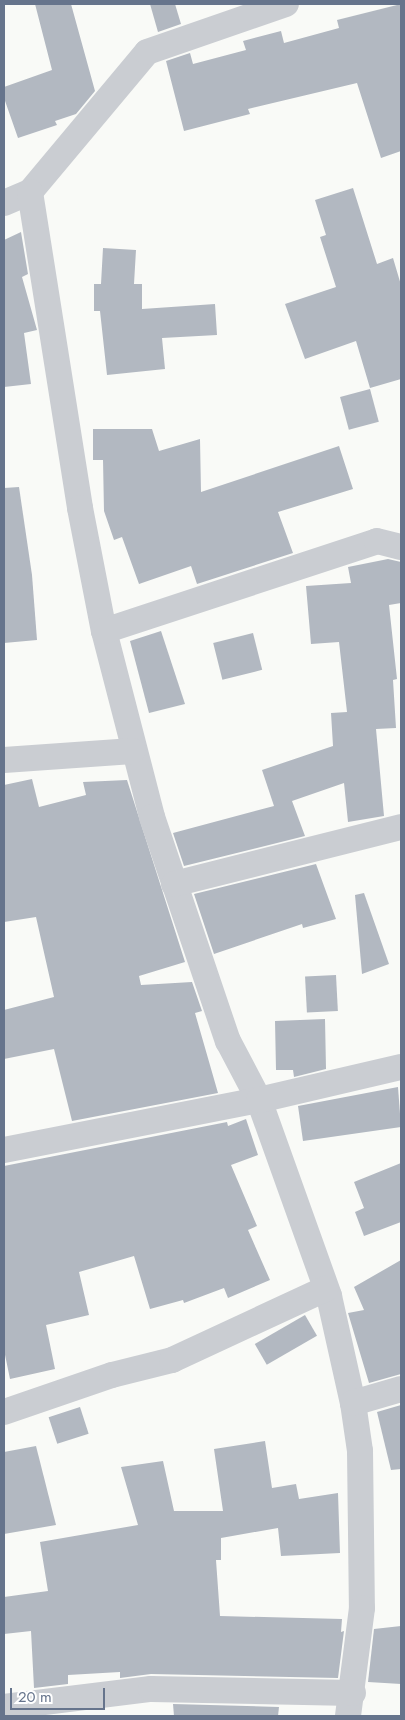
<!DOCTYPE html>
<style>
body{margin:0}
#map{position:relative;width:405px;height:1720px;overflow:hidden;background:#f9faf7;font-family:Jost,sans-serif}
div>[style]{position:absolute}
.building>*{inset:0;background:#b2b8c1;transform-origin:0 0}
.minor>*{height:26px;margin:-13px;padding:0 13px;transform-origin:13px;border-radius:13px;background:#cacdd2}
span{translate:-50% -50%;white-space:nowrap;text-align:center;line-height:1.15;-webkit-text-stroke:5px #fff;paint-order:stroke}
.frame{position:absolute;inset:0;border:5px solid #66748c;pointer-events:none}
.scale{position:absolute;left:10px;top:1688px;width:95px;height:22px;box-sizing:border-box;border:2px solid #66748c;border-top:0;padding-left:6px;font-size:15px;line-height:18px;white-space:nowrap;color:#66748c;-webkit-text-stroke:4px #fff;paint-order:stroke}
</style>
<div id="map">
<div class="building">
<div style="clip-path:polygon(35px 4px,71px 4px,95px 91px,76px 114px,55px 121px,57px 125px,18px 138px,4px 98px,4px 87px,52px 70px)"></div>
<div style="clip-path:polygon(150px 4px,175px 4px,181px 24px,158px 32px)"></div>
<div style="clip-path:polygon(401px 4px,401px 151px,381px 158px,357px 83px,248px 109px,250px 114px,184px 131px,166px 61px,190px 53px,193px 64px,246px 50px,243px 41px,281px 31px,284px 43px,339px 28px,337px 20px)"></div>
<div style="clip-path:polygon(353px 188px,377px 264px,393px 258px,401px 285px,401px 379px,370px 388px,356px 341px,305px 359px,285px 304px,336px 287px,320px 237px,326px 235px,315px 200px)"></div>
<div style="clip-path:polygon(21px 232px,28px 274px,22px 277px,37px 330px,24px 333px,31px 384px,4px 387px,4px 240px)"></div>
<div style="clip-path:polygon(103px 248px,136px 250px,134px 284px,142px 284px,142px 309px,215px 304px,217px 335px,162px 338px,165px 369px,107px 375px,100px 311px,94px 311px,94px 284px,101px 284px)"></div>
<div style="left:370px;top:389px;width:34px;height:31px;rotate:75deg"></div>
<div style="clip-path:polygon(93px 429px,152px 429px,159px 451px,200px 439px,201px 492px,339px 446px,353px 489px,278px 512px,293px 553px,197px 584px,191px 566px,139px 584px,122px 537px,114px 540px,104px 511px,103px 460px,93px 460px)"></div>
<div style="clip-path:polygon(19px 487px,32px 575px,37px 640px,4px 643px,4px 488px)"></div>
<div style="clip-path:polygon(388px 559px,401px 562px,401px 603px,389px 605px,397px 679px,393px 680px,396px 728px,376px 729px,384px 816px,348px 822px,344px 783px,292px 801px,305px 836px,184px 866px,173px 833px,274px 806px,262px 770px,333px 746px,331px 713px,347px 712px,339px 642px,311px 644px,306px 586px,351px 583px,348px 567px)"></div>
<div style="clip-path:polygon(161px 631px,185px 704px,149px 713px,130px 641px)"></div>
<div style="left:253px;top:633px;width:38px;height:41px;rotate:76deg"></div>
<div style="clip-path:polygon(32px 779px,39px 807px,86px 795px,83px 782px,127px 780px,185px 962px,139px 976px,141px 985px,192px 982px,202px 1011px,195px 1013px,218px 1093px,72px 1121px,54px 1049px,4px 1059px,4px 1010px,54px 997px,36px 917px,4px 922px,4px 785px)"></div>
<div style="clip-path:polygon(316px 864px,336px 919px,303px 928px,302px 924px,214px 954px,194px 894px)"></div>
<div style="clip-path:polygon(364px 893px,389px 964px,362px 974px,355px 895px)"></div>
<div style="left:336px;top:975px;width:36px;height:31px;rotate:87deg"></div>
<div style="clip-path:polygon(325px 1019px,326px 1069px,294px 1077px,293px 1070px,276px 1070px,275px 1021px)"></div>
<div style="clip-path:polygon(398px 1087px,401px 1127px,303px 1141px,298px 1106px)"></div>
<div style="clip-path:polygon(246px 1119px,258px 1155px,231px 1165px,257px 1226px,248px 1230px,270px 1280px,228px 1298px,224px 1288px,184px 1303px,183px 1300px,150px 1309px,134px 1256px,79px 1272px,89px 1315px,46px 1325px,55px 1369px,10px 1379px,4px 1350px,4px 1166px,227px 1122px,228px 1126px)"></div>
<div style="clip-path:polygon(401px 1163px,401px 1222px,364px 1236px,355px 1212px,364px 1208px,354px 1182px)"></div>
<div style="clip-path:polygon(401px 1260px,401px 1374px,369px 1383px,348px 1313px,364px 1310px,354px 1287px)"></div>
<div style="left:305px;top:1315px;width:24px;height:58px;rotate:60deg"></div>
<div style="clip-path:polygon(401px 1405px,401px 1469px,391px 1470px,377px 1412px)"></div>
<div style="left:80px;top:1407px;width:28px;height:33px;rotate:72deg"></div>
<div style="clip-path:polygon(265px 1441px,272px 1488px,296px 1484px,299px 1499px,338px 1493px,340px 1553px,281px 1556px,278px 1528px,221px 1538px,221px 1560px,216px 1560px,220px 1616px,342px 1619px,341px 1632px,344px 1631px,338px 1678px,151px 1674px,120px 1678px,120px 1672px,68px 1675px,68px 1684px,34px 1688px,31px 1631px,4px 1634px,4px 1597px,48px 1591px,40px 1542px,138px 1525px,121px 1467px,163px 1461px,174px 1511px,223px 1511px,214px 1449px)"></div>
<div style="clip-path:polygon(36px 1446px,56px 1525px,4px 1534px,4px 1452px)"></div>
<div style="clip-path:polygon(401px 1626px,401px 1684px,368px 1682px,374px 1629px)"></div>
<div style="clip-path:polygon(173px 1704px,279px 1707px,278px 1716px,174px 1716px)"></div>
</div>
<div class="minor">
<div style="left:30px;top:192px;width:182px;rotate:-50.1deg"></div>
<div style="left:147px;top:52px;width:147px;rotate:-19.1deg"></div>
<div style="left:4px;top:203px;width:28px;rotate:-23deg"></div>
<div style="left:30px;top:192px;width:320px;rotate:81deg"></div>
<div style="left:80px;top:508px;width:125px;rotate:79deg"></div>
<div style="left:104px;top:631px;width:192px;rotate:75.5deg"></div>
<div style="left:152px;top:817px;width:237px;rotate:71.3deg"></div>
<div style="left:228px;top:1041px;width:67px;rotate:62.3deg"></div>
<div style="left:259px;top:1100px;width:208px;rotate:70.3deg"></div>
<div style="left:329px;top:1296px;width:110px;rotate:77.4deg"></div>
<div style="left:353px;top:1403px;width:49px;rotate:81.7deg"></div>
<div style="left:360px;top:1451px;width:157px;rotate:89.3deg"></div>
<div style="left:362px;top:1608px;width:109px;rotate:97.4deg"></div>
<div style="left:104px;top:631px;width:287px;rotate:-18.2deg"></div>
<div style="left:377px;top:541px;width:25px;rotate:14deg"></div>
<div style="left:4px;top:760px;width:129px;rotate:-4deg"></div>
<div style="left:174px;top:884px;width:234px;rotate:-14.1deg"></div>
<div style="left:4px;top:1150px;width:260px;rotate:-11.1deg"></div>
<div style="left:259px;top:1100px;width:146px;rotate:-13.1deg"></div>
<div style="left:353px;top:1403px;width:50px;rotate:-16.3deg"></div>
<div style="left:4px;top:1412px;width:114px;rotate:-18.9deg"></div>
<div style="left:112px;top:1375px;width:62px;rotate:-14deg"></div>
<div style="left:172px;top:1360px;width:169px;rotate:-24.9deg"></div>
<div style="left:4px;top:1707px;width:148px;rotate:-7deg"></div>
<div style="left:151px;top:1689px;width:202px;rotate:1.1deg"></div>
</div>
<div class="frame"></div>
<div class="scale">20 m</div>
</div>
